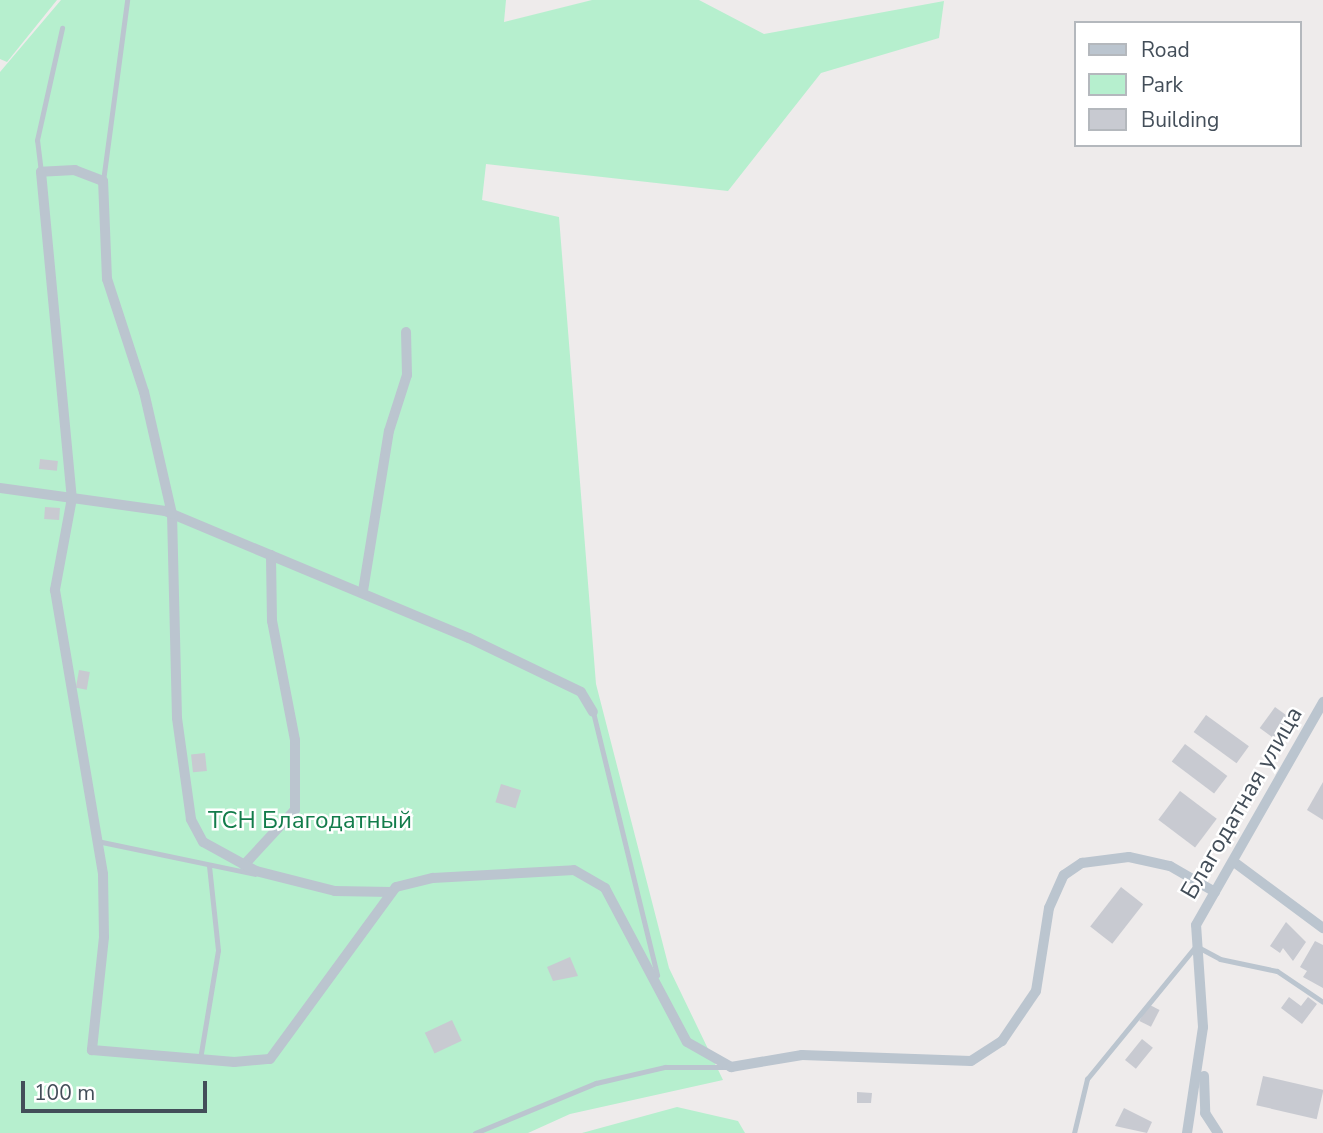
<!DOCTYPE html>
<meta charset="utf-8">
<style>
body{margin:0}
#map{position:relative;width:1323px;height:1133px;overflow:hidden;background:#eeebeb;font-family:"Nunito Sans",sans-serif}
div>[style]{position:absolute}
.green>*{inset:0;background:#b6efce}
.building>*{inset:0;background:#c8cad1;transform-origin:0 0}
.service>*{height:5px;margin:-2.5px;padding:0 2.5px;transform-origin:2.5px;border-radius:2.5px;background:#bbc5cf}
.minor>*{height:10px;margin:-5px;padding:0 5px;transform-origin:5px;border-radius:5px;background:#bbc5cf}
span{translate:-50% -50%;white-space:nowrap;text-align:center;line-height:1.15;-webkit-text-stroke:5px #fff;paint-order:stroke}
.street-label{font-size:24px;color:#434e59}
.park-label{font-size:24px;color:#137c4b}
.legend{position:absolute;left:1074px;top:21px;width:228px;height:126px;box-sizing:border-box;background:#fff;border:2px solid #b4b8bd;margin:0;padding:9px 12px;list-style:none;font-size:21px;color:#434e59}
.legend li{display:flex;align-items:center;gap:14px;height:35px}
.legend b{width:35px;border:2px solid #b4b8bd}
.scale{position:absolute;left:21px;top:1081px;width:186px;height:32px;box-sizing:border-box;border:4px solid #434e59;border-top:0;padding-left:9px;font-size:21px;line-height:24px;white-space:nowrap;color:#434e59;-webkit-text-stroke:5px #fff;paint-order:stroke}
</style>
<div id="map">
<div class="green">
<div style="clip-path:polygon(0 0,57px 0,7px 62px,0 59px)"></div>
<div style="clip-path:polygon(61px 0,506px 0,504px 22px,592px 0,699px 0,764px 34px,944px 1px,939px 38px,821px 73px,728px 191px,486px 164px,482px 200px,559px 217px,596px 684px,669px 968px,723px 1080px,570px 1114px,528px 1133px,0 1133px,0 72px)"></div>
<div style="clip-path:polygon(677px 1107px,738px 1121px,745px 1133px,582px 1133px)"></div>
</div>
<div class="building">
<div style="left:40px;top:459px;width:18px;height:10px;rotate:6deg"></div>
<div style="left:45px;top:507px;width:15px;height:12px;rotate:4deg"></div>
<div style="left:79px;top:670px;width:11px;height:18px;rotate:10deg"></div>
<div style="left:1275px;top:707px;width:17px;height:26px;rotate:36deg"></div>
<div style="left:1206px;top:715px;width:53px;height:21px;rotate:36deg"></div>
<div style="left:1185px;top:744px;width:53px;height:22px;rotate:37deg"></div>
<div style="left:205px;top:753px;width:18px;height:14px;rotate:84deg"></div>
<div style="clip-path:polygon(1323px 782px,1323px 820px,1307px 810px)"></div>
<div style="left:501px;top:784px;width:21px;height:19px;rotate:17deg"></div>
<div style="left:1180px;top:791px;width:46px;height:36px;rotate:37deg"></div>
<div style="left:1121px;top:887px;width:28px;height:50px;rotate:38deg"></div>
<div style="clip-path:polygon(1286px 922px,1306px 942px,1293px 961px,1283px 948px,1280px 953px,1270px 946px)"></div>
<div style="clip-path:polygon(1315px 941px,1323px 945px,1323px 988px,1303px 977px,1307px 971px,1300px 967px)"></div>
<div style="clip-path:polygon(570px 957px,578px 976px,553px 981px,547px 967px)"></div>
<div style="clip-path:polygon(1289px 997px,1301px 1006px,1308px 997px,1317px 1004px,1302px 1024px,1281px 1008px)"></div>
<div style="left:1148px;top:1004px;width:13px;height:19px;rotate:27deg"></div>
<div style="left:452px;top:1020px;width:23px;height:30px;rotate:65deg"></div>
<div style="left:1142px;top:1039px;width:14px;height:27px;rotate:39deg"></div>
<div style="left:1263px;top:1076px;width:62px;height:30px;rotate:13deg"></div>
<div style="clip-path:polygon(857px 1092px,872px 1093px,871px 1103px,857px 1103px)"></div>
<div style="clip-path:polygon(1124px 1108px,1152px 1122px,1147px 1133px,1115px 1126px)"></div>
</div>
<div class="service">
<div style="left:41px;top:172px;width:32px;rotate:-97deg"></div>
<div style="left:37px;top:140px;width:115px;rotate:-77.4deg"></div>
<div style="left:103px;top:181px;width:183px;rotate:-82.4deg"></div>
<div style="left:593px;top:712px;width:271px;rotate:76.3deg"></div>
<div style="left:97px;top:841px;width:161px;rotate:11.8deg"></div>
<div style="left:200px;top:1059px;width:110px;rotate:-80.6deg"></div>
<div style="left:218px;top:950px;width:84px;rotate:-96.1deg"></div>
<div style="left:475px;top:1133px;width:131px;rotate:-22.5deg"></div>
<div style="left:596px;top:1083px;width:71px;rotate:-13.1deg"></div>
<div style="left:665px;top:1067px;width:63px"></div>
<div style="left:1074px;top:1133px;width:56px;rotate:-76.5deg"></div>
<div style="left:1087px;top:1079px;width:172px;rotate:-50.7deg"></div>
<div style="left:1196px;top:946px;width:27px;rotate:28deg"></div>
<div style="left:1220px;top:959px;width:58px;rotate:11.9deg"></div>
<div style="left:1277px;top:971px;width:55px;rotate:34deg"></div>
</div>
<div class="minor">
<div style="left:0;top:488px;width:167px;rotate:7.9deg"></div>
<div style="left:165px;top:511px;width:329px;rotate:22.7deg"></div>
<div style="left:469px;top:638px;width:124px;rotate:25.7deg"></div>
<div style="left:581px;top:692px;width:23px;rotate:59deg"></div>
<div style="left:363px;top:591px;width:162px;rotate:-80.8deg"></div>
<div style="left:389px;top:431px;width:59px;rotate:-72.2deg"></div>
<div style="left:407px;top:375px;width:43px;rotate:-91.3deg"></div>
<div style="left:1234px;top:862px;width:111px;rotate:36.6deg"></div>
<div style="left:244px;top:865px;width:75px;rotate:-47.2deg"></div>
<div style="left:295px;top:810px;width:70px;rotate:-90deg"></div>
<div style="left:295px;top:740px;width:121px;rotate:-100.9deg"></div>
<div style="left:272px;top:621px;width:66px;rotate:-90.9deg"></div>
<div style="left:391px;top:892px;width:56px;rotate:-179deg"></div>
<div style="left:335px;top:891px;width:81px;rotate:-165.8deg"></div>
<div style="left:256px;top:871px;width:60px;rotate:-151.3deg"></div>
<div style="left:203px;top:842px;width:26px;rotate:-118deg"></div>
<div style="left:191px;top:819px;width:102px;rotate:-97.9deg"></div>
<div style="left:177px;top:718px;width:204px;rotate:-91.4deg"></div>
<div style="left:172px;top:514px;width:125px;rotate:-102.9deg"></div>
<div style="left:144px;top:392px;width:119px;rotate:-108.1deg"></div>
<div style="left:107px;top:279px;width:98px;rotate:-92.3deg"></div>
<div style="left:103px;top:181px;width:30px;rotate:-159deg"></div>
<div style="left:75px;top:170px;width:34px;rotate:177deg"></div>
<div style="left:41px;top:172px;width:327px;rotate:84.6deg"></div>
<div style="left:72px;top:498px;width:94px;rotate:100.5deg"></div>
<div style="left:55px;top:590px;width:288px;rotate:80.4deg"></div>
<div style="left:103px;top:874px;width:63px;rotate:89.1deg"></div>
<div style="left:104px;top:937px;width:114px;rotate:96.1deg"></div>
<div style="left:92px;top:1050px;width:143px;rotate:4.8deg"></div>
<div style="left:234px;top:1062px;width:36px;rotate:-5deg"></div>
<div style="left:270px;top:1059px;width:213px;rotate:-53.8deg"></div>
<div style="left:396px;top:887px;width:38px;rotate:-14deg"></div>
<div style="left:433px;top:878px;width:141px;rotate:-3.2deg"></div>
<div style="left:574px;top:870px;width:36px;rotate:30deg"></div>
<div style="left:605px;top:888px;width:174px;rotate:62deg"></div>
<div style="left:687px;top:1042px;width:51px;rotate:29.6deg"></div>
<div style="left:731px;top:1067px;width:72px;rotate:-9.6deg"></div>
<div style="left:802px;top:1055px;width:169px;rotate:2deg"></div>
<div style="left:971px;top:1061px;width:37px;rotate:-33deg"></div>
<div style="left:1002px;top:1041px;width:60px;rotate:-55.8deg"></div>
<div style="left:1036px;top:991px;width:84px;rotate:-81.1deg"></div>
<div style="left:1049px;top:908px;width:36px;rotate:-66deg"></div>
<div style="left:1064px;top:875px;width:22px;rotate:-34deg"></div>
<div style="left:1082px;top:863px;width:47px;rotate:-7.3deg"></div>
<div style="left:1129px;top:857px;width:42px;rotate:12.4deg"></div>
<div style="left:1170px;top:866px;width:52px;rotate:30deg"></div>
<div style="left:1204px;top:1076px;width:37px;rotate:88deg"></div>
<div style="left:1205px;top:1113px;width:24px;rotate:57deg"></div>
<div style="left:1187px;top:1133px;width:107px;rotate:-81.4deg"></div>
<div style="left:1203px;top:1027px;width:102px;rotate:-93.9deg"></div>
<div style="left:1196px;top:925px;width:257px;rotate:-60.3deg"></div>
</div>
<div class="street-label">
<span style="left:1242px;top:803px;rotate:-60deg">Благодатная улица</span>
</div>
<div class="park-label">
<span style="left:310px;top:821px">ТСН Благодатный</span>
</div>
<ul class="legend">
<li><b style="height:9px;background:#bbc5cf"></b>Road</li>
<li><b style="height:19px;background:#b6efce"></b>Park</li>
<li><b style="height:19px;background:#c8cad1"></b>Building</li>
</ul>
<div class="scale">100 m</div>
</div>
